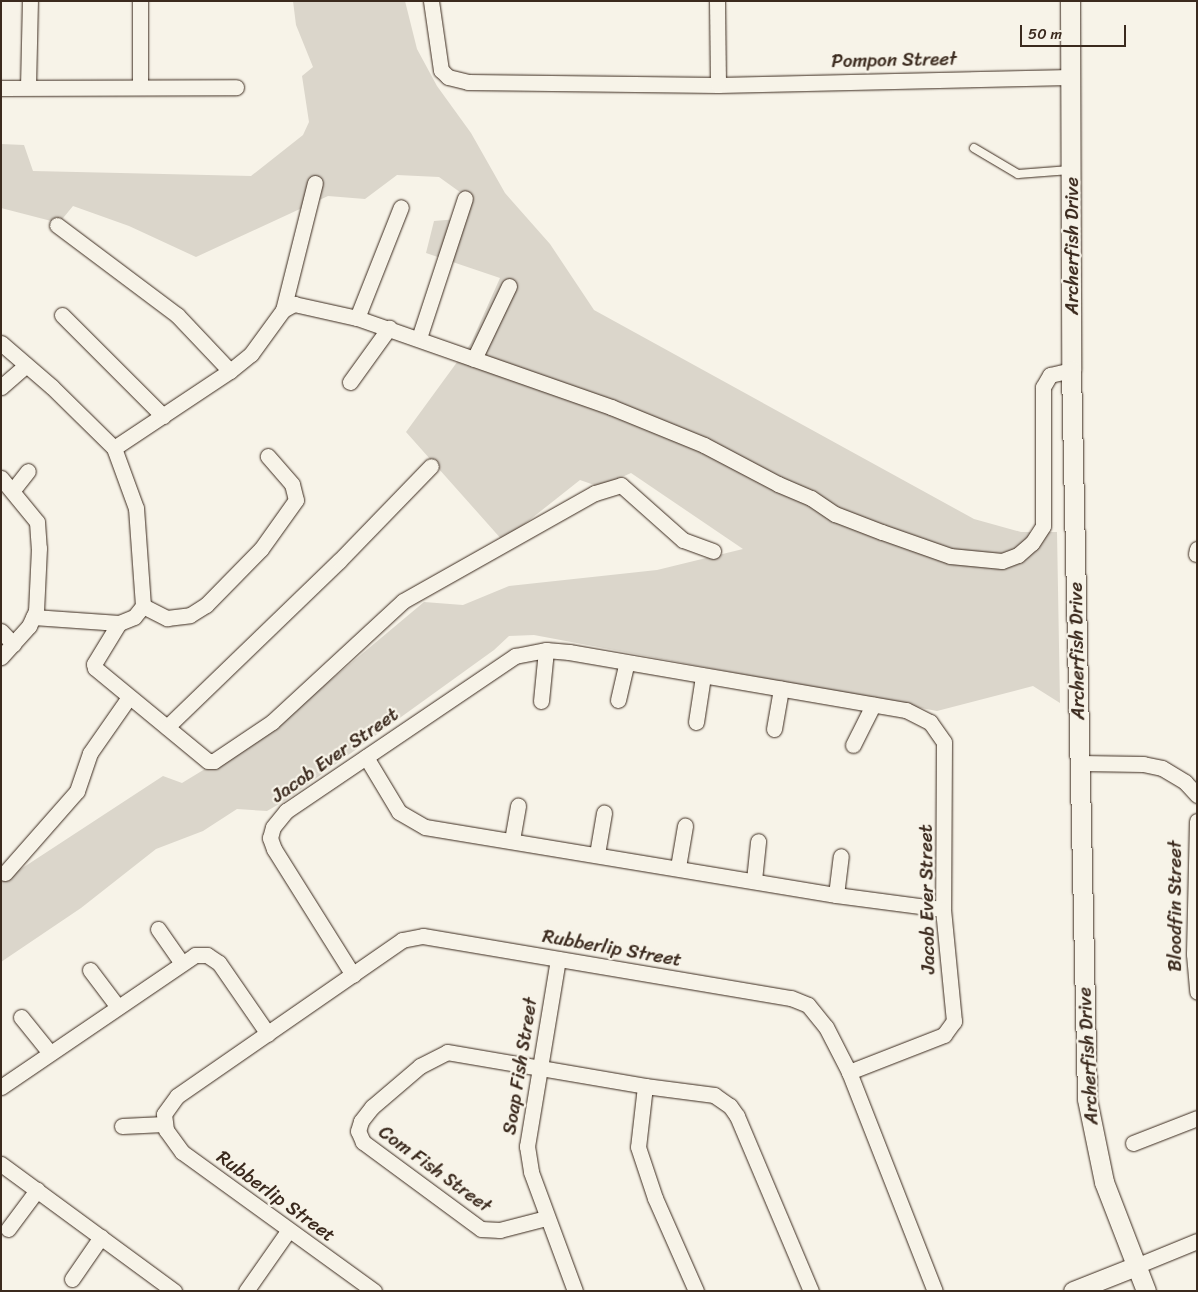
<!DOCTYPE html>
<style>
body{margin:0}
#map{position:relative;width:1198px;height:1292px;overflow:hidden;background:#f7f3e8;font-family:Sriracha,sans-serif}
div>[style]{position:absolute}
.green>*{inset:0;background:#dbd6cb}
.roads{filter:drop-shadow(0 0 1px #3b2a1e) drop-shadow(0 0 1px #3b2a1e)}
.service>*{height:8px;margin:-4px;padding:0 4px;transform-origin:4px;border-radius:4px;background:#f7f3e8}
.minor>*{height:15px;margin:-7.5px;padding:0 7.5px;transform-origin:7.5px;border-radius:7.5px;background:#f7f3e8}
.tertiary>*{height:19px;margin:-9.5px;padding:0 9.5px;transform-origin:9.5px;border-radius:9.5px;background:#f7f3e8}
span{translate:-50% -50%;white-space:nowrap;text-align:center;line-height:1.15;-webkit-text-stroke:4.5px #f7f3e8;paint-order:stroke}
.street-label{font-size:19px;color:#3b2a1e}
.frame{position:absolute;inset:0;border:2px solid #3b2a1e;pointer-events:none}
.scale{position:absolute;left:1020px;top:25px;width:106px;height:22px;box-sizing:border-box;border:2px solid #3b2a1e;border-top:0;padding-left:6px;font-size:15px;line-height:18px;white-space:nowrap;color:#3b2a1e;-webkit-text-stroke:4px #f7f3e8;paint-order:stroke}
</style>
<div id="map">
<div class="green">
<div style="clip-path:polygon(293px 1px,405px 1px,417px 49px,437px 86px,471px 133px,505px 193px,550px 244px,594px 310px,974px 519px,1021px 532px,1057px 532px,1060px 703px,1033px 686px,937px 711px,534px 635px,509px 636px,494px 650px,286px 800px,267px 811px,237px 809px,203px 831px,156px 849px,81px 908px,1px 962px,1px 882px,163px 776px,182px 783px,277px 725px,424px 602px,463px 605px,509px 586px,657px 570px,743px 549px,631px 473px,600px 487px,580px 480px,503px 541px,406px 432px,471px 343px,500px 278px,426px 253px,434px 221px,458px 219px,464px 195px,439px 177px,397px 175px,365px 199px,328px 196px,196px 257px,129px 226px,73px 206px,59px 223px,1px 208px,1px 144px,24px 145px,33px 171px,251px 176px,303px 135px,309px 122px,302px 76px,313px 67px,296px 25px)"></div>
</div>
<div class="roads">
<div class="service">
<div style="left:974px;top:148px;width:51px;rotate:30.6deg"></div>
<div style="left:1018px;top:174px;width:52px;rotate:-4.4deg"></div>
</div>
<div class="minor">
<div style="left:431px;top:1px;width:70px;rotate:81.8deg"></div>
<div style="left:441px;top:70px;width:10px;rotate:45deg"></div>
<div style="left:448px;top:77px;width:21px;rotate:14deg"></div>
<div style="left:468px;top:82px;width:250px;rotate:0.7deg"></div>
<div style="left:718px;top:85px;width:352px;rotate:-1.3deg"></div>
<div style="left:717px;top:1px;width:84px;rotate:89.3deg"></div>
<div style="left:140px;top:86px;width:85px;rotate:-90deg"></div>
<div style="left:28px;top:87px;width:86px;rotate:-88.7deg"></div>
<div style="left:1px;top:88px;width:235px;rotate:-0.2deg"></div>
<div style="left:57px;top:225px;width:150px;rotate:36.9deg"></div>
<div style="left:177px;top:315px;width:77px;rotate:46.6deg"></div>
<div style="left:283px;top:310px;width:131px;rotate:-75.9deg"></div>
<div style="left:62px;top:315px;width:143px;rotate:45deg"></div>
<div style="left:357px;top:318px;width:119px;rotate:-68.4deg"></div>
<div style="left:419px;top:338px;width:147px;rotate:-71.8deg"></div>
<div style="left:1px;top:343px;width:67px;rotate:40.8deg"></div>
<div style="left:52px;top:387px;width:87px;rotate:44.5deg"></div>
<div style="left:114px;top:448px;width:64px;rotate:69.9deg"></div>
<div style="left:136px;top:508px;width:98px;rotate:85.9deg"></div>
<div style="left:143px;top:606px;width:14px;rotate:129deg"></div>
<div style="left:134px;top:617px;width:16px;rotate:158deg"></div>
<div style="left:119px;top:623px;width:86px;rotate:-176deg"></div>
<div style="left:474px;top:359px;width:81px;rotate:-64.4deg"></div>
<div style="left:350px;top:382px;width:67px;rotate:-54.2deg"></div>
<div style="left:1px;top:387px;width:33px;rotate:-41deg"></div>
<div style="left:114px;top:448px;width:139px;rotate:-33.6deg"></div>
<div style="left:230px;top:371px;width:27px;rotate:-39deg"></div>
<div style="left:251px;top:354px;width:54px;rotate:-54deg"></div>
<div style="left:283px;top:310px;width:13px;rotate:-29deg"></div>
<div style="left:294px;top:304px;width:65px;rotate:12.5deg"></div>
<div style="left:357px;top:318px;width:269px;rotate:19.3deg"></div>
<div style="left:611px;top:407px;width:100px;rotate:22.2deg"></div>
<div style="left:704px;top:445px;width:84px;rotate:27.8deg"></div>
<div style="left:778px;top:484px;width:36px;rotate:23deg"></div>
<div style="left:811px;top:498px;width:29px;rotate:34deg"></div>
<div style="left:835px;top:514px;width:50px;rotate:21deg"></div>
<div style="left:882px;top:532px;width:72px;rotate:19.4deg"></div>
<div style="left:950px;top:556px;width:52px;rotate:5.5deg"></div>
<div style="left:1002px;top:561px;width:17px;rotate:-21deg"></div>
<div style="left:1018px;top:555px;width:18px;rotate:-41deg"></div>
<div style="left:1032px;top:543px;width:20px;rotate:-57deg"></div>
<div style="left:1043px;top:526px;width:139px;rotate:-90deg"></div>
<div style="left:1043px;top:387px;width:14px;rotate:-60deg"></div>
<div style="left:1050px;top:375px;width:22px;rotate:-13deg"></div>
<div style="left:1px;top:478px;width:57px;rotate:50.7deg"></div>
<div style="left:37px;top:522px;width:26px;rotate:86deg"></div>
<div style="left:39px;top:548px;width:63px;rotate:92.7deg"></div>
<div style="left:36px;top:611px;width:17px;rotate:115deg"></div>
<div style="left:29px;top:626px;width:42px;rotate:132.1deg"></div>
<div style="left:13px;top:490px;width:24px;rotate:-52deg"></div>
<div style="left:1196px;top:554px;width:5px;rotate:-79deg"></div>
<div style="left:143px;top:606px;width:27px;rotate:27deg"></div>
<div style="left:167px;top:618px;width:23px;rotate:-7deg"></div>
<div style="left:190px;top:615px;width:19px;rotate:-32deg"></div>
<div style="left:206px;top:605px;width:78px;rotate:-45.5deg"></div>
<div style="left:261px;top:549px;width:60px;rotate:-54.5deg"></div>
<div style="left:296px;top:500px;width:16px;rotate:-104deg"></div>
<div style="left:292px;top:484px;width:37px;rotate:-131deg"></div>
<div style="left:119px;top:623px;width:48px;rotate:121.4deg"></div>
<div style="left:94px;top:664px;width:4px;rotate:76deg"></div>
<div style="left:95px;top:668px;width:146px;rotate:39.5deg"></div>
<div style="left:208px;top:761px;width:6px"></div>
<div style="left:214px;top:761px;width:70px;rotate:-33.9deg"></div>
<div style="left:272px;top:722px;width:178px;rotate:-42.7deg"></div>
<div style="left:403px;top:601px;width:220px;rotate:-29.4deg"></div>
<div style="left:595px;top:493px;width:27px;rotate:-17deg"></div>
<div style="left:621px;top:485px;width:83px;rotate:41.6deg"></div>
<div style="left:683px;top:540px;width:32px;rotate:20deg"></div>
<div style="left:1px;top:631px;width:18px;rotate:47deg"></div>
<div style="left:618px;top:700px;width:37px;rotate:-77deg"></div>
<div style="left:541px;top:701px;width:51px;rotate:-84.4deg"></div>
<div style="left:696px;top:722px;width:47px;rotate:-81.3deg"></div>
<div style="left:167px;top:727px;width:239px;rotate:-44deg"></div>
<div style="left:339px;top:561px;width:132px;rotate:-45.9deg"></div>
<div style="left:774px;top:729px;width:41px;rotate:-80.1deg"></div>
<div style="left:853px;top:745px;width:45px;rotate:-63.4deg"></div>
<div style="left:366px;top:757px;width:64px;rotate:59deg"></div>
<div style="left:399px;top:812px;width:30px;rotate:30deg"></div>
<div style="left:425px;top:827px;width:417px;rotate:9.4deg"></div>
<div style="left:836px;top:895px;width:108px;rotate:7.5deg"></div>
<div style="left:1081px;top:763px;width:62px;rotate:0.9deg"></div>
<div style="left:1143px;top:764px;width:19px;rotate:12deg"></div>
<div style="left:1162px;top:768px;width:27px;rotate:31deg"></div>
<div style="left:1185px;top:782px;width:18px;rotate:47deg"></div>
<div style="left:1197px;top:821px;width:133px;rotate:91.3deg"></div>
<div style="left:1194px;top:954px;width:38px;rotate:85deg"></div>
<div style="left:512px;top:840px;width:35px;rotate:-80deg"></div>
<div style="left:597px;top:854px;width:42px;rotate:-80.3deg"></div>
<div style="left:678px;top:867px;width:42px;rotate:-80.3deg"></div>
<div style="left:5px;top:873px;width:109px;rotate:-48.7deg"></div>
<div style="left:77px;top:791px;width:40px;rotate:-71.1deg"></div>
<div style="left:90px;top:753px;width:68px;rotate:-55.1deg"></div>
<div style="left:754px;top:880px;width:39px;rotate:-84deg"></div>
<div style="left:836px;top:895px;width:39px;rotate:-83deg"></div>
<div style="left:158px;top:929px;width:40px;rotate:55.1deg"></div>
<div style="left:558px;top:959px;width:190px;rotate:99.4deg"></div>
<div style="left:527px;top:1146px;width:26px;rotate:81deg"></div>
<div style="left:531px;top:1172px;width:127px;rotate:69.7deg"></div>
<div style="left:90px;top:970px;width:46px;rotate:52.9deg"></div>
<div style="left:353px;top:975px;width:149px;rotate:-122.1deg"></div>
<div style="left:274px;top:849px;width:12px;rotate:-110deg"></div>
<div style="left:270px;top:838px;width:11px;rotate:-75deg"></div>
<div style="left:273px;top:827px;width:21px;rotate:-51deg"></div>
<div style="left:286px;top:811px;width:277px;rotate:-34.1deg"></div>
<div style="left:515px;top:656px;width:32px;rotate:-11deg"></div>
<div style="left:546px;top:650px;width:23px;rotate:5deg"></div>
<div style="left:569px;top:652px;width:342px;rotate:9.8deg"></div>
<div style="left:906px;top:710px;width:27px;rotate:27deg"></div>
<div style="left:930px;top:722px;width:24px;rotate:55deg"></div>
<div style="left:944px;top:742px;width:167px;rotate:90.3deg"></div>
<div style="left:943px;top:909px;width:113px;rotate:84.4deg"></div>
<div style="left:954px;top:1021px;width:17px;rotate:126deg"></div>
<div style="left:944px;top:1035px;width:102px;rotate:158.7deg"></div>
<div style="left:21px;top:1017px;width:46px;rotate:51.1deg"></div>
<div style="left:645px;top:1086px;width:61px;rotate:96.5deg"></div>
<div style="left:638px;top:1147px;width:54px;rotate:71.6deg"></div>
<div style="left:655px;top:1198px;width:102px;rotate:66.2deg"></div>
<div style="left:1px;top:1087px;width:235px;rotate:-34.2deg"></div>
<div style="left:195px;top:955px;width:12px"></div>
<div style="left:207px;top:955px;width:14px;rotate:34deg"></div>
<div style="left:219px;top:963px;width:86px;rotate:55.4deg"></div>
<div style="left:122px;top:1126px;width:42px;rotate:-2.7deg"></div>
<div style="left:1133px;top:1143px;width:69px;rotate:-21.3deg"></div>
<div style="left:1px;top:1164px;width:215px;rotate:36.3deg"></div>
<div style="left:546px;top:1218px;width:48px;rotate:165.4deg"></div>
<div style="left:500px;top:1230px;width:19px;rotate:-177deg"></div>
<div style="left:481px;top:1229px;width:147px;rotate:-143.6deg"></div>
<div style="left:363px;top:1142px;width:12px;rotate:-114deg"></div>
<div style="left:358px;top:1131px;width:10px;rotate:-73deg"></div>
<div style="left:361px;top:1121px;width:18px;rotate:-52deg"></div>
<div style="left:372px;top:1107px;width:63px;rotate:-40.5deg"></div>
<div style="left:420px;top:1066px;width:30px;rotate:-27deg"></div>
<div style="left:447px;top:1052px;width:201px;rotate:9.7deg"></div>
<div style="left:645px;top:1086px;width:70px;rotate:7.4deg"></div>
<div style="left:714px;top:1095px;width:19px;rotate:35deg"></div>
<div style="left:730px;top:1106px;width:12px;rotate:55deg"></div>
<div style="left:737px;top:1116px;width:190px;rotate:67.1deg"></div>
<div style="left:8px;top:1229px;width:49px;rotate:-53.4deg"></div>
<div style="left:1136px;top:1266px;width:66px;rotate:-22.3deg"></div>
<div style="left:72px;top:1279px;width:51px;rotate:-55.4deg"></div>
<div style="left:246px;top:1291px;width:73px;rotate:-55deg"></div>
<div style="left:374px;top:1291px;width:237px;rotate:-144.1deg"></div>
<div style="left:182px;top:1152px;width:27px;rotate:-126deg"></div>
<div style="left:166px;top:1130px;width:16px;rotate:-97deg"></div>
<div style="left:164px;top:1114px;width:22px;rotate:-54deg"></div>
<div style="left:177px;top:1096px;width:274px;rotate:-34.7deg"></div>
<div style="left:402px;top:940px;width:21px;rotate:-11deg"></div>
<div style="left:423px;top:936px;width:373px;rotate:9.6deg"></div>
<div style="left:791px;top:998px;width:18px;rotate:22deg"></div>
<div style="left:808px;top:1005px;width:28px;rotate:51deg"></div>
<div style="left:826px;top:1027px;width:51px;rotate:62.9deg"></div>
<div style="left:849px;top:1072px;width:235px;rotate:68.6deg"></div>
</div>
<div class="tertiary">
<div style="left:1070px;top:1px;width:369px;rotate:89.8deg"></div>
<div style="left:1071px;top:370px;width:729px;rotate:88.74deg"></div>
<div style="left:1087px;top:1099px;width:85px;rotate:78.4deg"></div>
<div style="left:1104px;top:1182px;width:117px;rotate:68.9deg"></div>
<div style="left:1073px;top:1291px;width:68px;rotate:-21.6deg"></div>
</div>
</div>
<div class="street-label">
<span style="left:894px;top:60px;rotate:-1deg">Pompon Street</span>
<span style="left:1072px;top:246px;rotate:-90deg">Archerfish Drive</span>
<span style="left:1077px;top:651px;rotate:-91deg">Archerfish Drive</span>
<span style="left:335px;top:755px;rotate:-35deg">Jacob Ever Street</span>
<span style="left:927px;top:899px;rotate:-91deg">Jacob Ever Street</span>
<span style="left:1175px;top:906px;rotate:-90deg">Bloodfin Street</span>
<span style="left:612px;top:948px;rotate:10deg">Rubberlip Street</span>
<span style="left:1088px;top:1056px;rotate:-93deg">Archerfish Drive</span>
<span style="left:520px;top:1066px;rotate:-81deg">Soap Fish Street</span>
<span style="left:435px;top:1169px;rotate:36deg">Com Fish Street</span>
<span style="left:276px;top:1196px;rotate:36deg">Rubberlip Street</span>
</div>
<div class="frame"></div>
<div class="scale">50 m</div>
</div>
